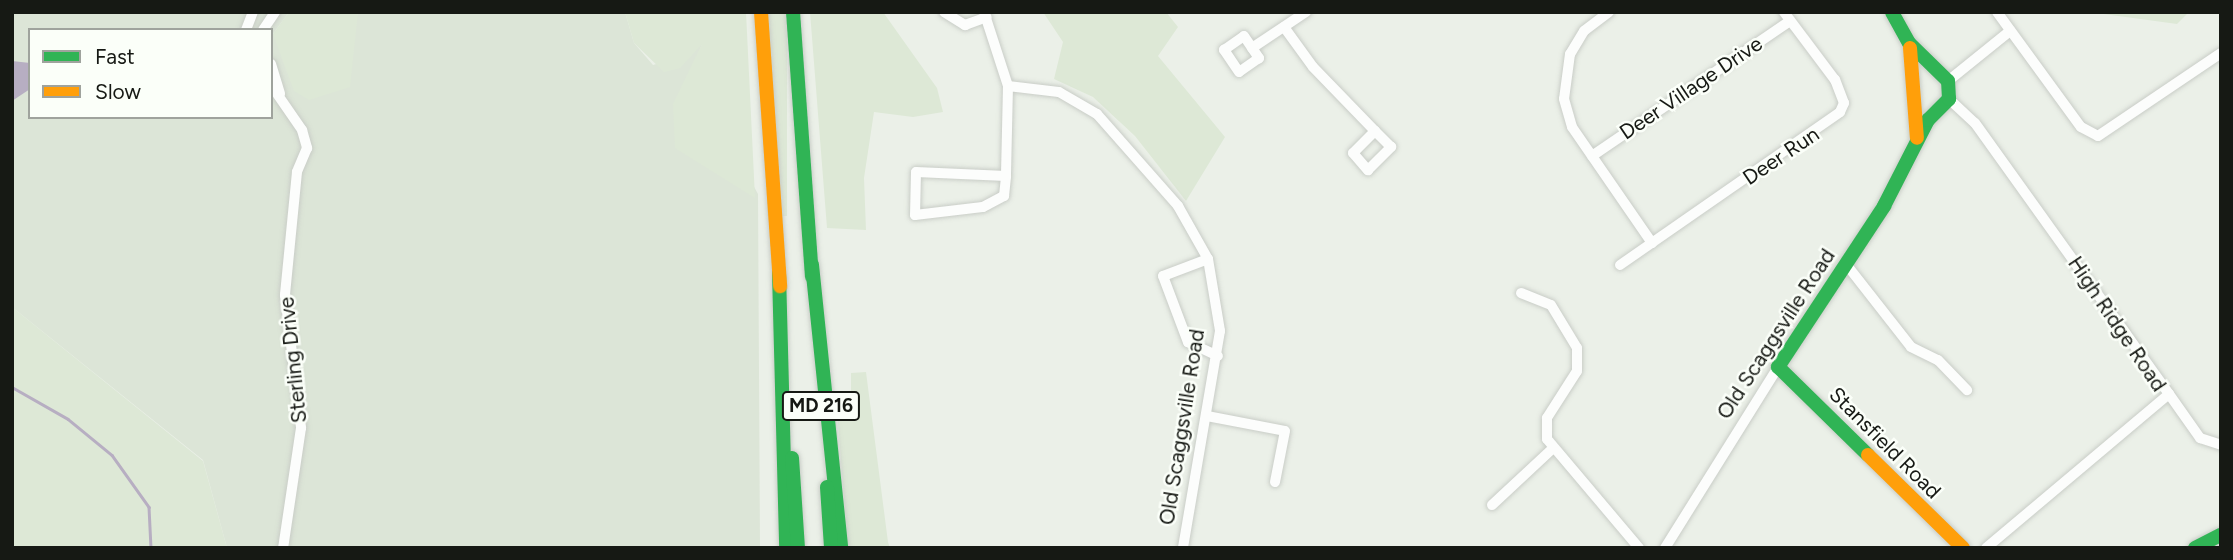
<!DOCTYPE html>
<style>
body{margin:0}
#map{position:relative;width:2233px;height:560px;overflow:hidden;background:#ebf0e8;font-family:Figtree,sans-serif}
div>[style]{position:absolute}
.built>*{inset:0;background:#dce5d7}
.green>*{inset:0;background:#dde8d6;transform-origin:0 0}
.water>*{inset:0;background:#b7aec2}
.stream>*{height:2.5px;margin:-1.25px;padding:0 1.25px;transform-origin:1.25px;border-radius:1.25px;background:#b7aec2}
.roads{filter:drop-shadow(0 0 2px #c9cdc7) drop-shadow(0 0 2px #c9cdc7)}
.street>*{height:10px;margin:-5px;padding:0 5px;transform-origin:5px;border-radius:5px;background:#fcfdfc}
.fast>*{height:14px;margin:-7px;padding:0 7px;transform-origin:7px;border-radius:7px;background:#30b455}
.slow>*{height:14px;margin:-7px;padding:0 7px;transform-origin:7px;border-radius:7px;background:#ff9f0a}
span{translate:-50% -50%;white-space:nowrap;text-align:center;line-height:1.15;-webkit-text-stroke:5px #fbfff9;paint-order:stroke}
.shield-label span{padding:2px 5px;background:#fbfff9;border:2px solid;border-radius:5px;-webkit-text-stroke-width:0}
.shield-label{font-size:19px;color:#161914;font-weight:700}
.street-label{font-size:21px;color:#161914}
.frame{position:absolute;inset:0;border:14px solid #161914;pointer-events:none}
.legend{position:absolute;left:28px;top:28px;width:245px;height:91px;box-sizing:border-box;background:#fbfff9;border:2px solid #9fa39d;margin:0;padding:9px 12px;list-style:none;font-size:21px;color:#161914}
.legend li{display:flex;align-items:center;gap:14px;height:35px}
.legend b{width:35px;border:2px solid #9fa39d}
</style>
<div id="map">
<div class="built">
<div style="clip-path:polygon(evenodd,12px 12px,289px 12px,273px 34px,354px 29px,358px 12px,625px 12px,634px 43px,653px 65px,692px 53px,703px 42px,691px 71px,758px 194px,760px 548px,227px 548px,203px 460px,12px 307px,12px 12px,30px 30px,271px 30px,271px 117px,30px 117px,30px 30px)"></div>
</div>
<div class="green">
<div style="clip-path:polygon(289px 12px,358px 12px,350px 87px,309px 100px,294px 91px,273px 34px)"></div>
<div style="clip-path:polygon(625px 12px,746px 12px,755px 198px,675px 148px,673px 104px,702px 44px,680px 68px,664px 72px,634px 43px)"></div>
<div style="left:767px;top:12px;width:20px;height:204px"></div>
<div style="clip-path:polygon(810px 12px,883px 12px,937px 88px,943px 112px,913px 117px,874px 112px,864px 178px,866px 230px,827px 228px)"></div>
<div style="clip-path:polygon(1043px 12px,1166px 12px,1178px 27px,1158px 56px,1225px 137px,1186px 201px,1135px 136px,1093px 97px,1054px 79px,1063px 42px)"></div>
<div style="clip-path:polygon(2089px 12px,2189px 12px,2177px 24px)"></div>
<div style="clip-path:polygon(12px 307px,203px 461px,227px 548px,12px 548px)"></div>
<div style="clip-path:polygon(866px 372px,888px 542px,890px 548px,848px 548px,836px 397px,851px 394px,851px 373px)"></div>
</div>
<div class="water">
<div style="clip-path:polygon(12px 61px,30px 63px,30px 89px,12px 101px)"></div>
</div>
<div class="stream">
<div style="left:12px;top:387px;width:64px;rotate:29.7deg"></div>
<div style="left:68px;top:419px;width:57px;rotate:39.3deg"></div>
<div style="left:112px;top:455px;width:64px;rotate:54.6deg"></div>
<div style="left:149px;top:507px;width:41px;rotate:87.2deg"></div>
</div>
<div class="roads">
<div class="street">
<div style="left:944px;top:12px;width:25px;rotate:32deg"></div>
<div style="left:965px;top:25px;width:23px;rotate:-20deg"></div>
<div style="left:984px;top:12px;width:78px;rotate:72deg"></div>
<div style="left:1008px;top:86px;width:90px;rotate:91.3deg"></div>
<div style="left:1006px;top:176px;width:90px;rotate:-177.5deg"></div>
<div style="left:916px;top:172px;width:43px;rotate:91.3deg"></div>
<div style="left:915px;top:215px;width:68px;rotate:-6.7deg"></div>
<div style="left:983px;top:207px;width:24px;rotate:-28deg"></div>
<div style="left:1004px;top:196px;width:20px;rotate:-84deg"></div>
<div style="left:1609px;top:12px;width:31px;rotate:143deg"></div>
<div style="left:1584px;top:31px;width:27px;rotate:121deg"></div>
<div style="left:1570px;top:54px;width:45px;rotate:97.6deg"></div>
<div style="left:1564px;top:99px;width:29px;rotate:74deg"></div>
<div style="left:1572px;top:127px;width:141px;rotate:55.4deg"></div>
<div style="left:1997px;top:12px;width:142px;rotate:53.9deg"></div>
<div style="left:2081px;top:127px;width:19px;rotate:28deg"></div>
<div style="left:2098px;top:136px;width:148px;rotate:-34deg"></div>
<div style="left:1284px;top:27px;width:49px;rotate:54.1deg"></div>
<div style="left:1313px;top:67px;width:89px;rotate:45.9deg"></div>
<div style="left:1375px;top:131px;width:31px;rotate:135deg"></div>
<div style="left:1353px;top:153px;width:23px;rotate:49deg"></div>
<div style="left:1368px;top:170px;width:33px;rotate:-45deg"></div>
<div style="left:1391px;top:147px;width:23px;rotate:-135deg"></div>
<div style="left:246px;top:30px;width:19px;rotate:-69deg"></div>
<div style="left:263px;top:30px;width:22px;rotate:-56deg"></div>
<div style="left:1244px;top:36px;width:27px;rotate:56deg"></div>
<div style="left:1259px;top:58px;width:24px;rotate:145deg"></div>
<div style="left:1239px;top:72px;width:27px;rotate:-124deg"></div>
<div style="left:1224px;top:50px;width:24px;rotate:-35deg"></div>
<div style="left:1252px;top:48px;width:65px;rotate:-33.7deg"></div>
<div style="left:271px;top:64px;width:31px;rotate:73deg"></div>
<div style="left:1948px;top:81px;width:80px;rotate:-38.9deg"></div>
<div style="left:271px;top:85px;width:55px;rotate:55.4deg"></div>
<div style="left:302px;top:130px;width:19px;rotate:74deg"></div>
<div style="left:307px;top:148px;width:26px;rotate:113deg"></div>
<div style="left:297px;top:172px;width:124px;rotate:95.6deg"></div>
<div style="left:285px;top:295px;width:134px;rotate:83.1deg"></div>
<div style="left:301px;top:428px;width:121px;rotate:98.5deg"></div>
<div style="left:1008px;top:86px;width:51px;rotate:6.7deg"></div>
<div style="left:1059px;top:92px;width:44px;rotate:30.1deg"></div>
<div style="left:1097px;top:114px;width:123px;rotate:48.6deg"></div>
<div style="left:1178px;top:206px;width:61px;rotate:60.5deg"></div>
<div style="left:1208px;top:259px;width:73px;rotate:80.5deg"></div>
<div style="left:1220px;top:331px;width:220px;rotate:99.7deg"></div>
<div style="left:1949px;top:99px;width:35px;rotate:43deg"></div>
<div style="left:1975px;top:123px;width:333px;rotate:54.4deg"></div>
<div style="left:2169px;top:394px;width:239px;rotate:139.9deg"></div>
<div style="left:1592px;top:156px;width:240px;rotate:-34.3deg"></div>
<div style="left:1208px;top:259px;width:48px;rotate:159.3deg"></div>
<div style="left:1163px;top:276px;width:71px;rotate:69.3deg"></div>
<div style="left:1188px;top:342px;width:33px;rotate:25deg"></div>
<div style="left:1846px;top:264px;width:105px;rotate:51.9deg"></div>
<div style="left:1911px;top:347px;width:30px;rotate:26deg"></div>
<div style="left:1938px;top:360px;width:42px;rotate:46deg"></div>
<div style="left:1620px;top:265px;width:268px;rotate:-34.8deg"></div>
<div style="left:1840px;top:112px;width:10px;rotate:-66deg"></div>
<div style="left:1844px;top:103px;width:25px;rotate:-111deg"></div>
<div style="left:1835px;top:80px;width:85px;rotate:-126.9deg"></div>
<div style="left:1521px;top:293px;width:32px;rotate:22deg"></div>
<div style="left:1551px;top:305px;width:50px;rotate:58.8deg"></div>
<div style="left:1577px;top:348px;width:23px;rotate:90deg"></div>
<div style="left:1577px;top:371px;width:56px;rotate:122.6deg"></div>
<div style="left:1547px;top:418px;width:21px;rotate:90deg"></div>
<div style="left:1547px;top:439px;width:143px;rotate:49.8deg"></div>
<div style="left:2169px;top:394px;width:54px;rotate:54.8deg"></div>
<div style="left:2200px;top:438px;width:22px;rotate:18deg"></div>
<div style="left:1207px;top:416px;width:79px;rotate:10.9deg"></div>
<div style="left:1285px;top:431px;width:52px;rotate:101.1deg"></div>
<div style="left:1492px;top:505px;width:82px;rotate:-43deg"></div>
<div style="left:1665px;top:548px;width:213px;rotate:-58deg"></div>
</div>
<div class="fast">
<div style="left:793px;top:12px;width:265px;rotate:85.9deg"></div>
<div style="left:812px;top:265px;width:284px;rotate:84.1deg"></div>
<div style="left:779px;top:273px;width:275px;rotate:88.5deg"></div>
<div style="left:1868px;top:455px;width:126px;rotate:-135.6deg"></div>
<div style="left:1778px;top:367px;width:193px;rotate:-56.6deg"></div>
<div style="left:1884px;top:206px;width:97px;rotate:-62.9deg"></div>
<div style="left:1928px;top:120px;width:30px;rotate:-45deg"></div>
<div style="left:1949px;top:99px;width:18px;rotate:-93deg"></div>
<div style="left:1948px;top:81px;width:54px;rotate:-135.7deg"></div>
<div style="left:1909px;top:43px;width:35px;rotate:-119deg"></div>
<div style="left:792px;top:458px;width:90px;rotate:86.2deg"></div>
<div style="left:827px;top:487px;width:61px;rotate:86.2deg"></div>
<div style="left:2195px;top:548px;width:29px;rotate:-27deg"></div>
</div>
<div class="slow">
<div style="left:761px;top:12px;width:275px;rotate:86deg"></div>
<div style="left:1910px;top:48px;width:90px;rotate:85.6deg"></div>
<div style="left:1868px;top:455px;width:133px;rotate:44.4deg"></div>
</div>
</div>
<div class="shield-label">
<span style="left:821px;top:406px">MD 216</span>
</div>
<div class="street-label">
<span style="left:1691px;top:88px;rotate:-34deg">Deer Village Drive</span>
<span style="left:1781px;top:156px;rotate:-34deg">Deer Run</span>
<span style="left:2117px;top:324px;rotate:56deg">High Ridge Road</span>
<span style="left:1776px;top:334px;rotate:-57deg">Old Scaggsville Road</span>
<span style="left:293px;top:360px;rotate:-96deg">Sterling Drive</span>
<span style="left:1182px;top:427px;rotate:-81deg">Old Scaggsville Road</span>
<span style="left:1885px;top:443px;rotate:45deg">Stansfield Road</span>
</div>
<div class="frame"></div>
<ul class="legend">
<li><b style="height:9px;background:#30b455"></b>Fast</li>
<li><b style="height:9px;background:#ff9f0a"></b>Slow</li>
</ul>
</div>
